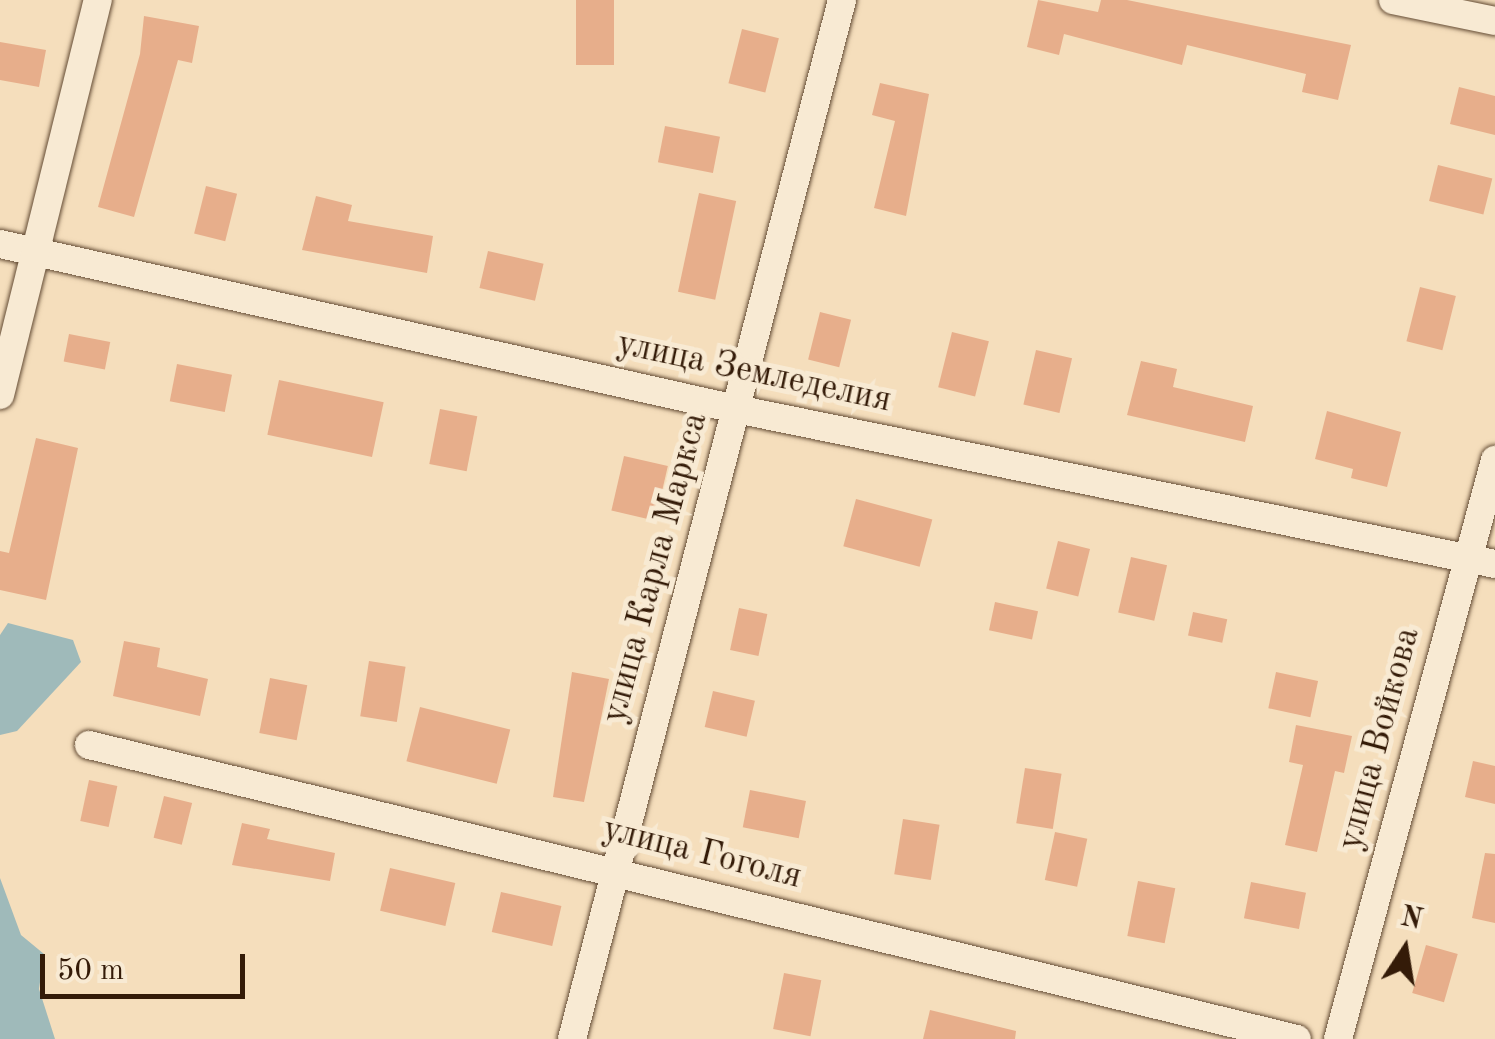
<!DOCTYPE html>
<meta charset="utf-8">
<style>
body{margin:0}
#map{position:relative;width:1495px;height:1039px;overflow:hidden;background:#f5debc;font-family:"Old Standard TT",serif}
div>[style]{position:absolute}
.water>*{inset:0;background:#9fbaba}
.building>*{inset:0;background:#e7ae8b;transform-origin:0 0}
.roads{filter:drop-shadow(0 0 2px #644c35) drop-shadow(0 0 2px #644c35)}
.minor>*{height:28px;margin:-14px;padding:0 14px;transform-origin:14px;border-radius:14px;background:#f8ead3}
span{translate:-50% -50%;white-space:nowrap;text-align:center;line-height:1.15;-webkit-text-stroke:10px #f8ead3;paint-order:stroke}
.street-label{font-size:35px;color:#341b08}
.north{position:absolute;left:1355px;top:899px;width:100px;height:100px;-webkit-text-stroke:8px #f8ead3;paint-order:stroke;rotate:12deg;font-size:28px;font-weight:700;line-height:40px;text-align:center;color:#341b08}
.north::after{content:'';display:block;margin:auto;width:35px;height:45px;background:#341b08;clip-path:polygon(50% 0,100% 100%,50% 72%,0 100%)}
.scale{position:absolute;left:40px;top:954px;width:205px;height:45px;box-sizing:border-box;border:5px solid #341b08;border-top:0;padding-left:12px;font-size:30px;line-height:35px;white-space:nowrap;color:#341b08;-webkit-text-stroke:8px #f8ead3;paint-order:stroke}
</style>
<div id="map">
<div class="water">
<div style="clip-path:polygon(8px 623px,73px 640px,81px 662px,17px 731px,0 735px,0 635px)"></div>
<div style="clip-path:polygon(0 878px,21px 935px,44px 954px,39px 989px,55px 1039px,0 1039px)"></div>
</div>
<div class="building">
<div style="left:576px;top:0;width:38px;height:65px"></div>
<div style="clip-path:polygon(1038px 0,1098px 12px,1101px 0,1127px 0,1351px 45px,1338px 100px,1302px 92px,1306px 74px,1187px 45px,1182px 65px,1064px 34px,1059px 55px,1027px 47px)"></div>
<div style="clip-path:polygon(144px 16px,199px 26px,192px 63px,178px 60px,134px 217px,98px 207px,140px 54px)"></div>
<div style="left:742px;top:29px;width:38px;height:56px;rotate:14deg"></div>
<div style="clip-path:polygon(0 42px,46px 50px,39px 87px,0 80px)"></div>
<div style="clip-path:polygon(880px 83px,929px 94px,906px 216px,874px 208px,895px 121px,872px 115px)"></div>
<div style="clip-path:polygon(1459px 87px,1495px 96px,1495px 135px,1450px 124px)"></div>
<div style="left:665px;top:126px;width:56px;height:37px;rotate:11deg"></div>
<div style="left:1438px;top:165px;width:56px;height:37px;rotate:14deg"></div>
<div style="left:206px;top:186px;width:32px;height:49px;rotate:14deg"></div>
<div style="left:699px;top:193px;width:38px;height:101px;rotate:12deg"></div>
<div style="clip-path:polygon(316px 196px,352px 205px,348px 221px,433px 236px,427px 273px,302px 250px)"></div>
<div style="left:488px;top:251px;width:57px;height:38px;rotate:13deg"></div>
<div style="left:1420px;top:287px;width:37px;height:56px;rotate:14deg"></div>
<div style="left:820px;top:312px;width:32px;height:49px;rotate:14deg"></div>
<div style="left:952px;top:332px;width:38px;height:57px;rotate:14deg"></div>
<div style="left:69px;top:334px;width:42px;height:28px;rotate:11deg"></div>
<div style="left:1036px;top:350px;width:37px;height:56px;rotate:13deg"></div>
<div style="clip-path:polygon(1141px 361px,1177px 369px,1173px 387px,1253px 406px,1245px 442px,1127px 415px)"></div>
<div style="left:177px;top:364px;width:56px;height:38px;rotate:11deg"></div>
<div style="left:279px;top:380px;width:107px;height:56px;rotate:12deg"></div>
<div style="left:440px;top:409px;width:38px;height:56px;rotate:11deg"></div>
<div style="clip-path:polygon(1327px 411px,1401px 432px,1387px 487px,1351px 478px,1353px 469px,1315px 459px)"></div>
<div style="clip-path:polygon(36px 438px,78px 448px,46px 600px,0 590px,0 551px,9px 553px)"></div>
<div style="left:624px;top:456px;width:45px;height:56px;rotate:13deg"></div>
<div style="left:856px;top:499px;width:79px;height:49px;rotate:15deg"></div>
<div style="left:1058px;top:541px;width:33px;height:49px;rotate:14deg"></div>
<div style="left:1131px;top:557px;width:37px;height:57px;rotate:13deg"></div>
<div style="left:995px;top:602px;width:44px;height:29px;rotate:12deg"></div>
<div style="left:739px;top:608px;width:29px;height:43px;rotate:12deg"></div>
<div style="left:1193px;top:612px;width:35px;height:24px;rotate:12deg"></div>
<div style="clip-path:polygon(124px 641px,160px 648px,157px 667px,208px 679px,200px 716px,113px 696px)"></div>
<div style="left:369px;top:661px;width:37px;height:56px;rotate:9deg"></div>
<div style="clip-path:polygon(572px 672px,609px 679px,584px 802px,553px 797px)"></div>
<div style="left:1276px;top:672px;width:43px;height:37px;rotate:12deg"></div>
<div style="left:270px;top:678px;width:38px;height:56px;rotate:11deg"></div>
<div style="left:713px;top:691px;width:43px;height:37px;rotate:13deg"></div>
<div style="left:420px;top:707px;width:93px;height:56px;rotate:14deg"></div>
<div style="clip-path:polygon(1296px 725px,1352px 736px,1344px 773px,1335px 771px,1317px 852px,1285px 845px,1303px 765px,1289px 762px)"></div>
<div style="clip-path:polygon(1473px 761px,1495px 766px,1495px 804px,1465px 797px)"></div>
<div style="left:1025px;top:768px;width:37px;height:56px;rotate:9deg"></div>
<div style="left:89px;top:780px;width:29px;height:42px;rotate:12deg"></div>
<div style="left:750px;top:790px;width:57px;height:38px;rotate:11deg"></div>
<div style="left:164px;top:796px;width:29px;height:43px;rotate:14deg"></div>
<div style="left:903px;top:819px;width:37px;height:56px;rotate:9deg"></div>
<div style="clip-path:polygon(242px 823px,270px 829px,267px 839px,335px 853px,330px 881px,232px 865px)"></div>
<div style="left:1055px;top:832px;width:33px;height:49px;rotate:12deg"></div>
<div style="clip-path:polygon(1485px 853px,1495px 854px,1495px 923px,1472px 918px)"></div>
<div style="left:390px;top:868px;width:67px;height:44px;rotate:13deg"></div>
<div style="left:1138px;top:881px;width:38px;height:56px;rotate:11deg"></div>
<div style="left:1251px;top:882px;width:56px;height:37px;rotate:11deg"></div>
<div style="left:501px;top:892px;width:62px;height:41px;rotate:13deg"></div>
<div style="left:1426px;top:945px;width:33px;height:50px;rotate:16deg"></div>
<div style="left:784px;top:973px;width:38px;height:57px;rotate:11deg"></div>
<div style="clip-path:polygon(930px 1010px,1016px 1031px,1015px 1039px,923px 1039px)"></div>
</div>
<div class="roads">
<div class="minor">
<div style="left:1393px;top:0;width:104px;rotate:11.6deg"></div>
<div style="left:0;top:244px;width:754px;rotate:12.64deg"></div>
<div style="left:736px;top:409px;width:775px;rotate:11.54deg"></div>
<div style="left:0;top:395px;width:407px;rotate:-76.1deg"></div>
<div style="left:89px;top:745px;width:1243px;rotate:13.68deg"></div>
<div style="left:572px;top:1039px;width:1074px;rotate:-75.43deg"></div>
<div style="left:1338px;top:1039px;width:600px;rotate:-74.83deg"></div>
</div>
</div>
<div class="street-label">
<span style="left:754px;top:373px;rotate:12deg">улица Земледелия</span>
<span style="left:656px;top:568px;rotate:-75deg">улица Карла Маркса</span>
<span style="left:1380px;top:739px;rotate:-75deg">улица Войкова</span>
<span style="left:702px;top:854px;rotate:14deg">улица Гоголя</span>
</div>
<div class="north">N</div>
<div class="scale">50 m</div>
</div>
